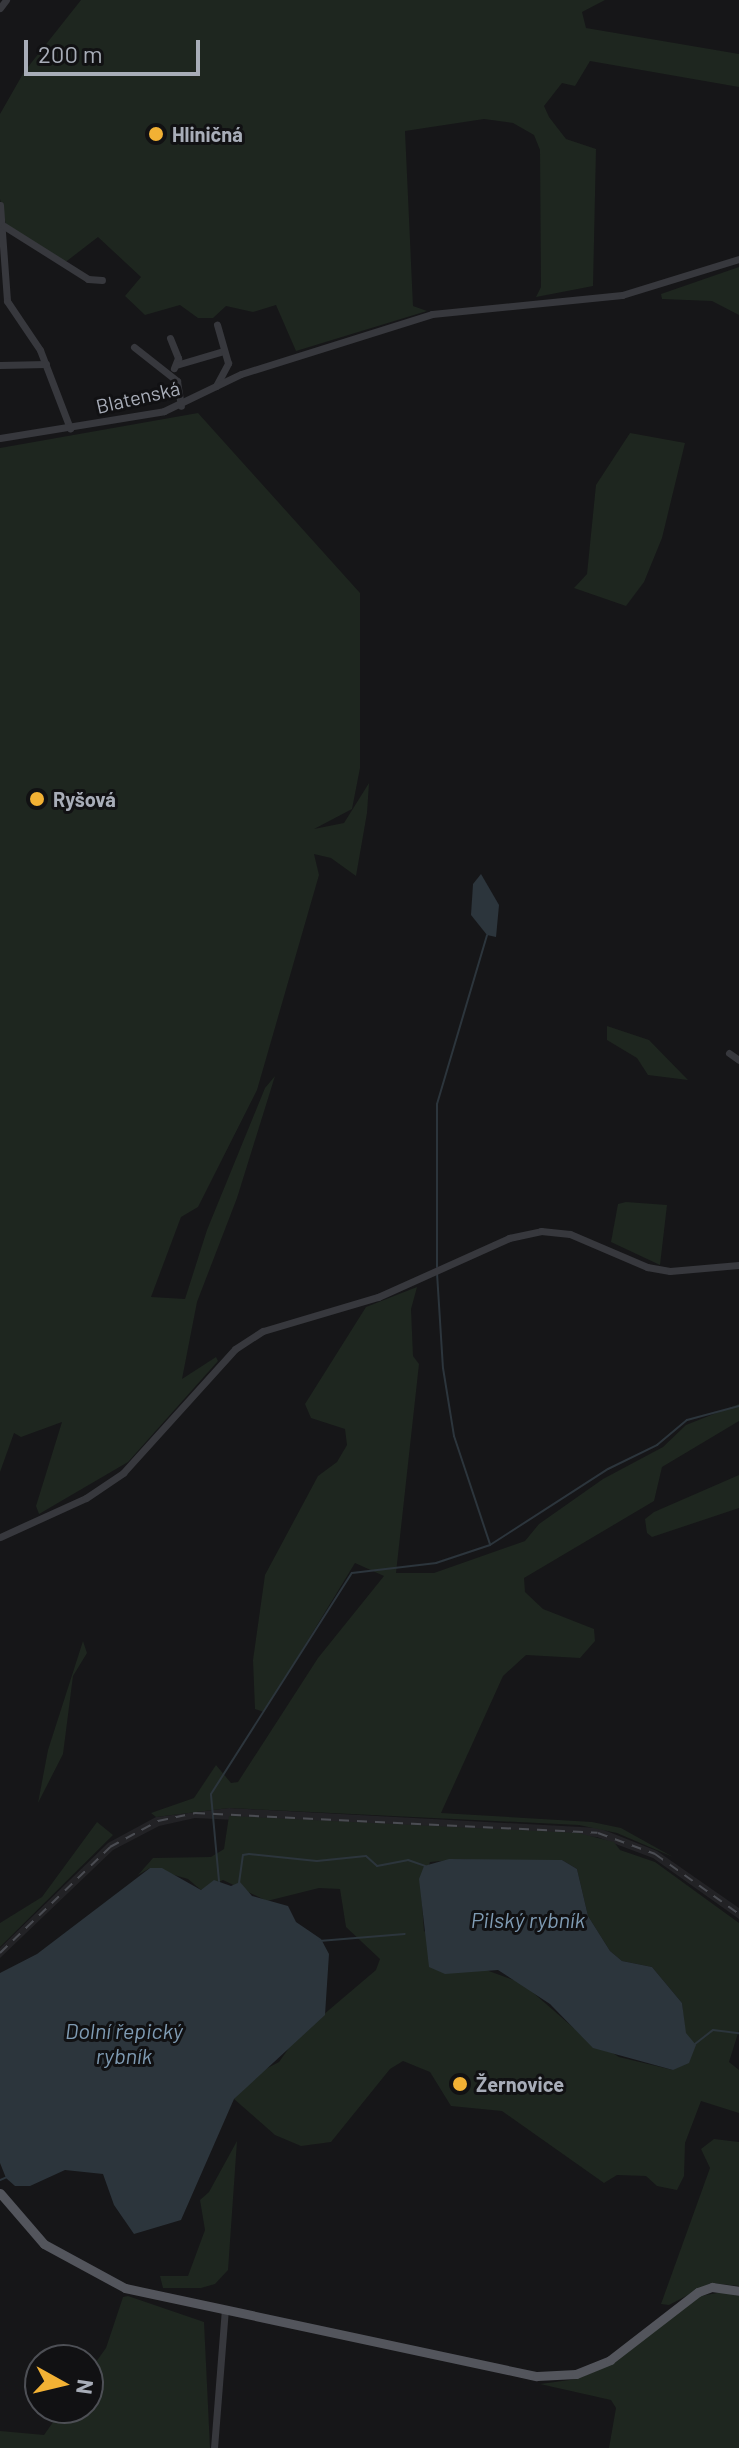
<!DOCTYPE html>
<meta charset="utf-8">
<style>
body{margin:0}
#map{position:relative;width:739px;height:2448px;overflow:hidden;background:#161618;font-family:Barlow,sans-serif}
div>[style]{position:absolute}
.built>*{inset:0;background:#222225}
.green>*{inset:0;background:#1e261f}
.water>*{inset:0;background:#2c353c}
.stream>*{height:2px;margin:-1px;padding:0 1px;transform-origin:1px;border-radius:1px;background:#2c353c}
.minor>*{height:7px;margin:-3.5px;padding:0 3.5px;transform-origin:3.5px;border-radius:3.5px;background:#37383d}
.major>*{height:9px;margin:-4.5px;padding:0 4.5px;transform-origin:4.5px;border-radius:4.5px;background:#53555c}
.rail>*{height:2px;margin-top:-1px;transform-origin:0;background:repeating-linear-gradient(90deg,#4a4c52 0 10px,transparent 0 18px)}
.dots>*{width:22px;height:22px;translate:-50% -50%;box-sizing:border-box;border:4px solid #111113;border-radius:50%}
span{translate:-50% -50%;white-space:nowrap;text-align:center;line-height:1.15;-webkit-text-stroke:6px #111113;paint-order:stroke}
.poi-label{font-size:20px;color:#a8adb8;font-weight:700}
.left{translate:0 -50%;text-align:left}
.street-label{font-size:20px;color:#a8adb8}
.water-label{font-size:22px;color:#7f9bb3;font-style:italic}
.north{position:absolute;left:24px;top:2344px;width:80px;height:80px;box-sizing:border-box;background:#111113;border:2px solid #4d4f55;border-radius:50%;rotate:98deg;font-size:22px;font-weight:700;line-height:32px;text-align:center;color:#a8adb8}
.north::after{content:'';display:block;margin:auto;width:28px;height:36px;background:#f2b134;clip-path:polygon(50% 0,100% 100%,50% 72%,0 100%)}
.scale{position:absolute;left:24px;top:40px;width:176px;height:36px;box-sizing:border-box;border:4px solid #a8adb8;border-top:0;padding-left:10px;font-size:24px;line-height:28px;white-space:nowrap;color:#a8adb8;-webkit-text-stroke:6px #111113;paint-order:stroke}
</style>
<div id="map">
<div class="built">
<div style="clip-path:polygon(229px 1808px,599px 1828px,657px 1851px,739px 1908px,739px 1919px,653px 1858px,597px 1837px,195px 1818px,159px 1826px,113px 1850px,0 1958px,0 1948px,108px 1843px,156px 1817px)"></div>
</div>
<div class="green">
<div style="clip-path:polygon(81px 0,605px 0,582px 12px,586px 28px,739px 54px,739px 87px,590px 61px,575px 86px,562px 83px,544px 106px,549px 117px,566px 139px,596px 149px,593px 286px,536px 297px,541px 287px,540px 150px,534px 135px,513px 123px,484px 119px,405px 131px,413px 306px,427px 311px,296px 351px,276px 305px,253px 312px,226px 306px,213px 318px,198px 318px,180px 305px,145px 315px,125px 296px,141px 277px,98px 237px,63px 264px,6px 224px,0 199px,0 114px,24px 72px)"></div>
<div style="clip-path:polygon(739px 267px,739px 315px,712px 301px,662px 299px,661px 294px)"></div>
<div style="clip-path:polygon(198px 413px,360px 593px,360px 768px,352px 809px,314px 829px,344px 823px,369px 783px,367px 813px,356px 876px,331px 858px,314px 854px,319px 875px,257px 1090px,198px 1207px,181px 1217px,151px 1297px,185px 1299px,207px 1230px,265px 1088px,275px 1076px,237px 1198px,197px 1302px,182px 1379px,216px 1357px,218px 1361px,128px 1462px,39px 1514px,36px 1506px,62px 1422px,21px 1437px,14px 1433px,0 1472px,0 448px)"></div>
<div style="clip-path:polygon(630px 433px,685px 443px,662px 538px,644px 582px,626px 606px,574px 588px,587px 574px,596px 485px)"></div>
<div style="clip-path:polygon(607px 1026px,649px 1040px,688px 1080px,648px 1075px,637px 1058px,607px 1040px)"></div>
<div style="clip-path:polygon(626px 1202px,667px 1205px,660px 1265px,611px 1242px,618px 1204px)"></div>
<div style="clip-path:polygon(417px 1287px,411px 1309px,413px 1356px,419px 1364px,396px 1573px,434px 1573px,525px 1541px,539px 1524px,603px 1479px,663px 1447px,686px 1425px,739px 1404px,739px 1421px,662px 1467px,654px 1501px,524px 1578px,525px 1592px,543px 1609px,594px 1629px,595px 1641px,580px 1658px,526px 1655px,503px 1676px,441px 1813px,592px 1822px,621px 1828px,673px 1857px,617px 1833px,579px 1825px,229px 1808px,156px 1817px,151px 1813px,194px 1798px,216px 1765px,231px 1783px,238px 1782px,318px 1658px,384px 1576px,355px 1563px,264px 1712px,255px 1709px,253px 1660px,265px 1575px,318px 1476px,337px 1462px,347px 1445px,345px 1429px,311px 1418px,305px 1404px,366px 1307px)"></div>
<div style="clip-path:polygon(739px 1475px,739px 1508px,652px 1537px,647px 1533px,645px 1519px,654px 1512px)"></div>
<div style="clip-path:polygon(83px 1641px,87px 1653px,73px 1676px,63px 1754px,38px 1803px,48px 1750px)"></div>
<div style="clip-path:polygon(evenodd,229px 1816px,578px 1833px,614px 1842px,620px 1850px,655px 1862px,739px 1923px,739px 2030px,729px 2062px,739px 2070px,739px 2113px,701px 2101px,685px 2143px,684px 2176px,677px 2190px,657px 2186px,646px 2176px,617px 2175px,604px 2183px,502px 2111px,451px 2106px,430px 2072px,403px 2061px,390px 2069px,331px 2142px,301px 2146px,275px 2135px,234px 2099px,256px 2074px,279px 2062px,296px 2038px,376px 1970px,380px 1959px,346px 1927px,340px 1889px,319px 1888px,267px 1901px,223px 1880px,201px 1890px,188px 1879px,150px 1868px,138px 1875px,153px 1858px,211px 1857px,224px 1849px,229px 1816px,464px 1859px,506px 1864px,562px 1860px,577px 1869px,588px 1916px,610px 1951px,622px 1961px,652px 1967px,682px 2003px,685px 2033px,673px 2070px,619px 2057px,576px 2030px,522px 1983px,486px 1970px,424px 1931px,421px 1889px,430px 1862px,464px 1859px)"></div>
<div style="clip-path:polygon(97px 1822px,113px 1835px,0 1947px,0 1923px,42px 1897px)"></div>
<div style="clip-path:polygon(714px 2139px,739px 2142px,739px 2286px,711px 2283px,669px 2305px,661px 2304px,710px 2168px,701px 2149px)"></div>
<div style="clip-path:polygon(237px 2141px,228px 2270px,215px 2284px,201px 2288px,163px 2288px,160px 2276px,188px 2276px,205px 2230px,200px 2200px,209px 2192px)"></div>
<div style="clip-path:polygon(723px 2292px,739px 2296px,739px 2448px,609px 2448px,616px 2408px,611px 2400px,540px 2384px,577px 2379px,612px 2364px,674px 2312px,700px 2296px)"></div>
<div style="clip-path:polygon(128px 2296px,204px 2322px,210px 2448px,0 2448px,0 2431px,44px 2435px,63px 2408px,88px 2408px,88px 2373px,106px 2348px,123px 2297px)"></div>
</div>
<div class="water">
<div style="clip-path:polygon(481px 874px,499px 905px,496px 937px,487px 935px,471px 915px,473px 884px)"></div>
<div style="clip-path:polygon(449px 1859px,562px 1860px,577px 1869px,588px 1916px,610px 1951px,622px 1961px,652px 1967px,682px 2003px,686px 2033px,696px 2045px,689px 2063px,673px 2070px,593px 2048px,550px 2004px,498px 1970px,445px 1974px,429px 1967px,419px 1879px,424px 1866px)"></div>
<div style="clip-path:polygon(150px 1868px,162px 1868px,201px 1890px,214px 1880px,231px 1886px,240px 1882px,252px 1896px,288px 1906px,296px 1922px,321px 1939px,329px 1954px,325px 2015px,234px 2099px,181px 2220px,134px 2234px,114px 2205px,103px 2174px,65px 2170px,30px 2186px,15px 2186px,6px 2178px,0 2163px,0 1973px,37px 1954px)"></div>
</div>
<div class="stream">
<div style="left:437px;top:1267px;width:163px;rotate:-90deg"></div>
<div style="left:437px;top:1104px;width:176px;rotate:-73.5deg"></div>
<div style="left:437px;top:1273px;width:95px;rotate:86.4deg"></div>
<div style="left:443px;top:1368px;width:69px;rotate:80.8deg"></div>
<div style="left:454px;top:1436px;width:114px;rotate:71.6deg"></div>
<div style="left:219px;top:1881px;width:87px;rotate:-95.3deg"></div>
<div style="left:211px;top:1794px;width:262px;rotate:-57.5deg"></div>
<div style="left:352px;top:1573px;width:85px;rotate:-6.8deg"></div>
<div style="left:436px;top:1563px;width:57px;rotate:-18.4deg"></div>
<div style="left:490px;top:1545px;width:140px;rotate:-32.8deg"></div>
<div style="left:608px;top:1469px;width:55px;rotate:-26.1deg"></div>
<div style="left:657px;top:1445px;width:39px;rotate:-40deg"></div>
<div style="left:687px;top:1420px;width:54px;rotate:-15.1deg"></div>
<div style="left:239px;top:1883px;width:28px;rotate:-82deg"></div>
<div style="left:243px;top:1855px;width:6px;rotate:-9deg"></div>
<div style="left:249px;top:1854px;width:68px;rotate:5.9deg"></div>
<div style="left:317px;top:1861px;width:49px;rotate:-5.8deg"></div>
<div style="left:366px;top:1856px;width:15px;rotate:42deg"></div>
<div style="left:377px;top:1866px;width:32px;rotate:-11deg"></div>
<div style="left:408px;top:1860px;width:18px;rotate:19deg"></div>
<div style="left:319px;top:1941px;width:86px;rotate:-4.7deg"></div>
<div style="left:695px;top:2044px;width:23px;rotate:-38deg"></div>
<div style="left:713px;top:2030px;width:26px;rotate:7deg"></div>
<div style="left:0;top:2180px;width:8px;rotate:-23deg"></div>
</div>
<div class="minor">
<div style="left:0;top:8px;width:10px;rotate:-53deg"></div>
<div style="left:0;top:205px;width:96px;rotate:85.8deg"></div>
<div style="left:7px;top:301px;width:59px;rotate:56deg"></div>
<div style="left:40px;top:350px;width:84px;rotate:69deg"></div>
<div style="left:4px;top:226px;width:99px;rotate:32.2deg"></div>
<div style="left:88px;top:279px;width:14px;rotate:4deg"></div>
<div style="left:170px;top:338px;width:22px;rotate:68deg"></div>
<div style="left:178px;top:358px;width:11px;rotate:112deg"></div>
<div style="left:134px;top:347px;width:55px;rotate:38.3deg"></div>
<div style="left:177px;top:381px;width:25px;rotate:81deg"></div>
<div style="left:0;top:365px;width:46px;rotate:-1.2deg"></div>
<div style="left:176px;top:365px;width:50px;rotate:-16.3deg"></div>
<div style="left:216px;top:386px;width:26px;rotate:-62deg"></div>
<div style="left:228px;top:363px;width:40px;rotate:-106deg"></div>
<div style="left:0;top:438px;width:166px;rotate:-9.3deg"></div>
<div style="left:164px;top:411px;width:85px;rotate:-25.7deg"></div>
<div style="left:241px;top:374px;width:200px;rotate:-17.4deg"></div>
<div style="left:432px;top:314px;width:191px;rotate:-5.7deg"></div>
<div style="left:622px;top:295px;width:122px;rotate:-17.1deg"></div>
<div style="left:729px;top:1053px;width:12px;rotate:35deg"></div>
<div style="left:0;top:1537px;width:94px;rotate:-24.4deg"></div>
<div style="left:86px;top:1498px;width:45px;rotate:-34deg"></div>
<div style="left:123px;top:1473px;width:167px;rotate:-47.9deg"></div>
<div style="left:235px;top:1349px;width:33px;rotate:-33deg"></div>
<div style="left:263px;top:1331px;width:120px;rotate:-16.5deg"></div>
<div style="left:378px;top:1297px;width:144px;rotate:-24.2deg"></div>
<div style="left:509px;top:1238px;width:33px;rotate:-12deg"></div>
<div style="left:541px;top:1231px;width:29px;rotate:6deg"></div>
<div style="left:570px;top:1234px;width:84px;rotate:23.2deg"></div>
<div style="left:647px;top:1267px;width:23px;rotate:10deg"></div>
<div style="left:670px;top:1271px;width:69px;rotate:-5deg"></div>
<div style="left:214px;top:2448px;width:139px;rotate:-85.5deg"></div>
</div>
<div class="major">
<div style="left:0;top:2193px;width:67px;rotate:49.2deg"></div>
<div style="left:44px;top:2244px;width:92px;rotate:28.5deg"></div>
<div style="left:125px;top:2288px;width:421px;rotate:12.1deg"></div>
<div style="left:537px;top:2376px;width:39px;rotate:-3deg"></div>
<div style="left:576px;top:2374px;width:37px;rotate:-22deg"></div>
<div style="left:610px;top:2360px;width:111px;rotate:-37.7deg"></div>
<div style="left:698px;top:2292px;width:15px;rotate:-20deg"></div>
<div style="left:712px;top:2287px;width:27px;rotate:8deg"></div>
</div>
<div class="rail">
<div style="left:0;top:1953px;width:153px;rotate:-43.9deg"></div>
<div style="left:110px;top:1847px;width:55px;rotate:-28.4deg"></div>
<div style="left:158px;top:1821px;width:38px;rotate:-12deg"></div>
<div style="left:195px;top:1813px;width:403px;rotate:2.8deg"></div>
<div style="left:598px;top:1833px;width:61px;rotate:20.2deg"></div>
<div style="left:655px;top:1854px;width:103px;rotate:35.5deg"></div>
</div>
<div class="dots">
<div style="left:156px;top:134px;background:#f2b134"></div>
<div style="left:37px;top:799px;background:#f2b134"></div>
<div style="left:460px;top:2084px;background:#f2b134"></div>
</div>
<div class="poi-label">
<span class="left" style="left:172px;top:134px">Hliničná</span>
<span class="left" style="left:53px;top:799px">Ryšová</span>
<span class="left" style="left:476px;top:2084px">Žernovice</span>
</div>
<div class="street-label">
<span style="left:138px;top:397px;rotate:-13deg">Blatenská</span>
</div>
<div class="water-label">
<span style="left:528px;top:1920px">Pilský rybník</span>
<span style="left:124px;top:2043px">Dolní řepický<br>rybník</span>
</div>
<div class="north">N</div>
<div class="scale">200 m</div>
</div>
